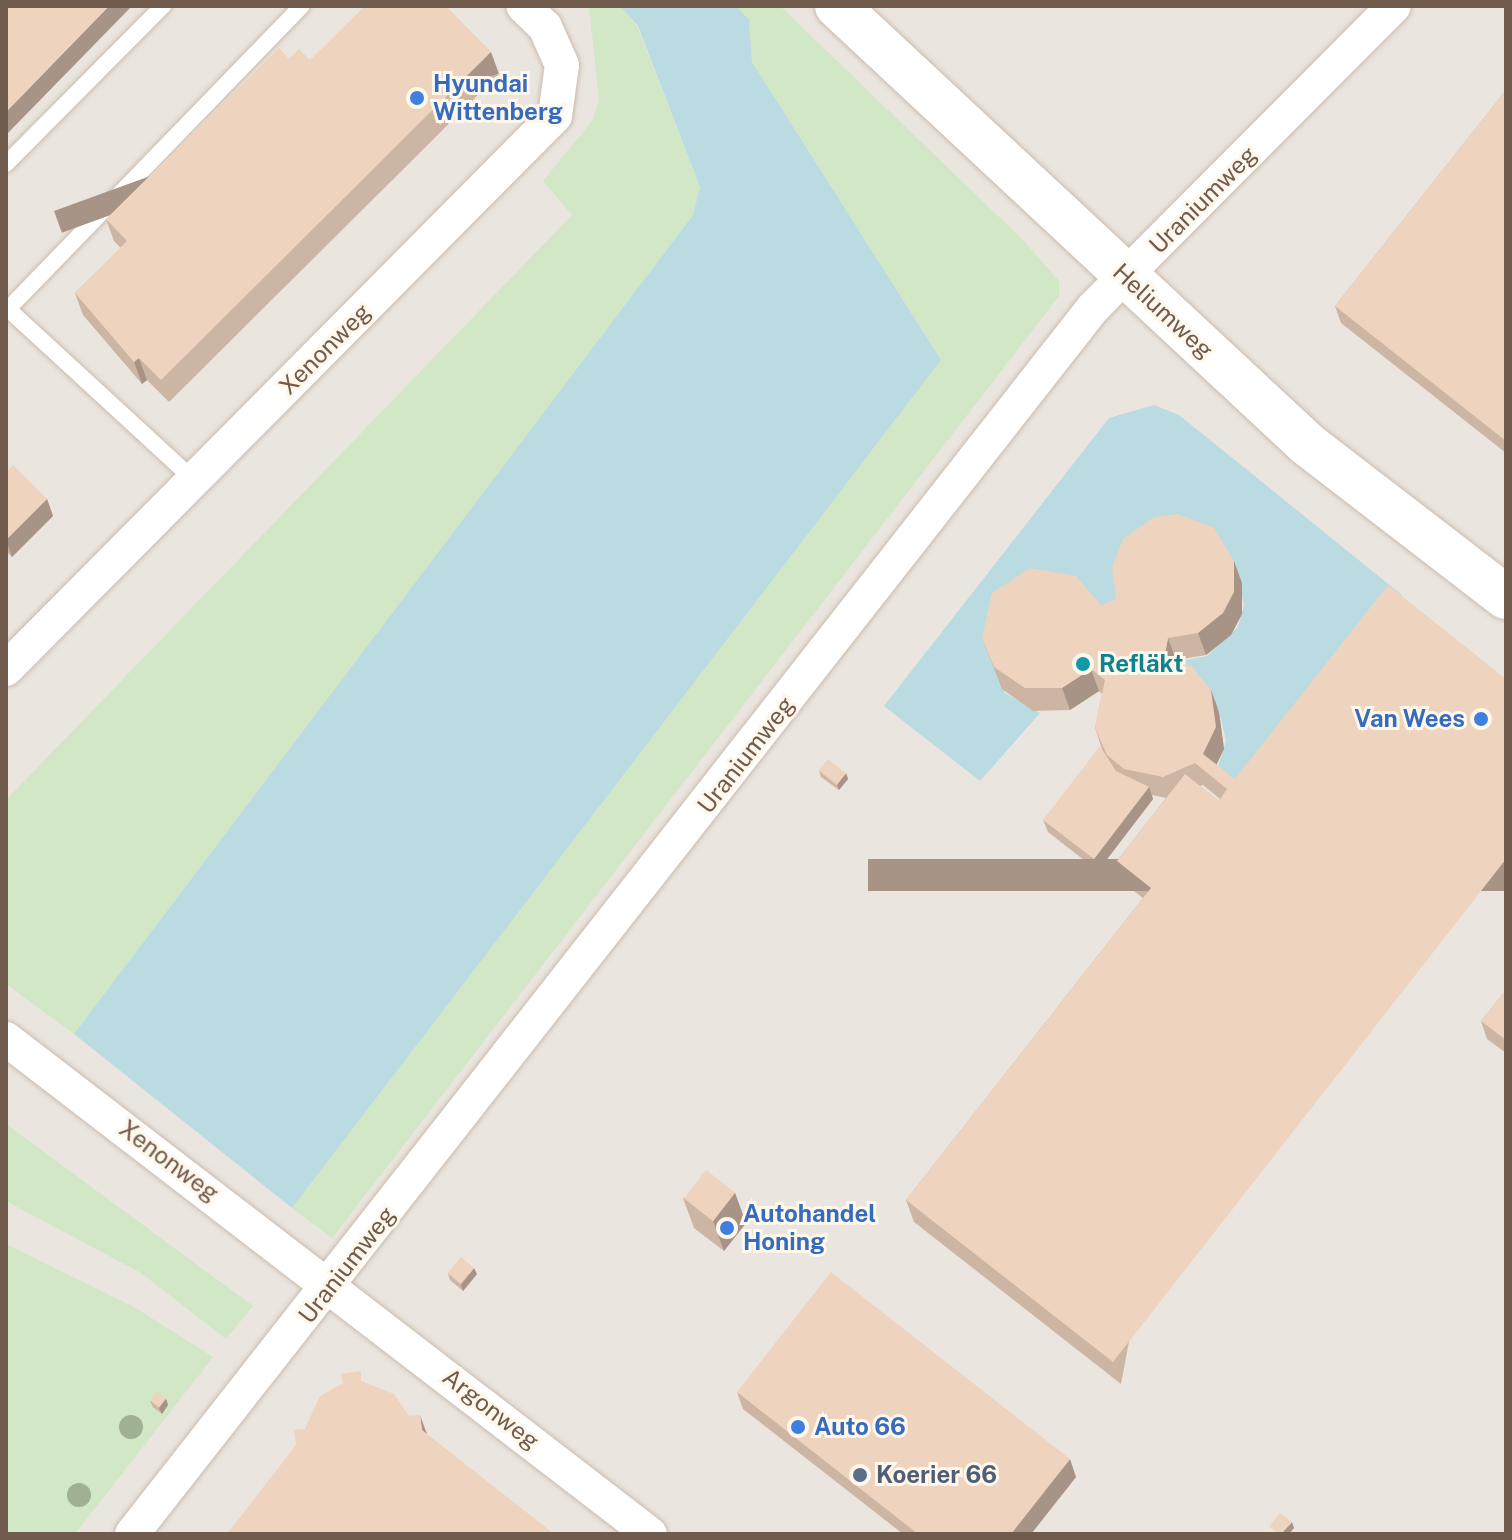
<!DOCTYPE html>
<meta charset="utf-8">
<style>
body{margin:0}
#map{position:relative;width:1512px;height:1540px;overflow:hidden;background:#faf3e5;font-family:"Public Sans",sans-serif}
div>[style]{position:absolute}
.industrial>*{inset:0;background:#eae5df;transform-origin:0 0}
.green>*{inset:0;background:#d1e7c5}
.water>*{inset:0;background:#bbdbe2}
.roads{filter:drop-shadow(0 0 2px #cbbbac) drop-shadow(0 0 2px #cbbbac)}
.lane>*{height:16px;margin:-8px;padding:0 8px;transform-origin:8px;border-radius:8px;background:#fff}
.street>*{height:34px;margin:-17px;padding:0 17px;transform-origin:17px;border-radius:17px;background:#fff}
.secondary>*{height:44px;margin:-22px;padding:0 22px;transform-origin:22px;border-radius:22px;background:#fff}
.trees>*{width:24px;height:24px;margin:-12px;border-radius:50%;background:#9fb18f}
.wall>*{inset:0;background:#cdb5a4}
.shaded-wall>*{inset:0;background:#a79486;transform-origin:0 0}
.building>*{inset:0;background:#eed3bf;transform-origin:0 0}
.dots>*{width:22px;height:22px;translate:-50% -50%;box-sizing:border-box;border:4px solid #fef7eb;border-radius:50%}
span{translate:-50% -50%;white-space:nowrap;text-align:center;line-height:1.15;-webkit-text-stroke:6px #fef7eb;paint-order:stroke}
.shop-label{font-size:24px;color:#366cbe;font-weight:700}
.left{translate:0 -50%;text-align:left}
.right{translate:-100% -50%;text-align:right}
.street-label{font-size:24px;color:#715b4c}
.culture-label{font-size:24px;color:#0d838f;font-weight:700}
.service-label{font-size:24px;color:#4e5e75;font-weight:700}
.frame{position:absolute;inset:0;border:8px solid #715b4c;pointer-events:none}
</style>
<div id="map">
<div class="industrial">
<div style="left:6px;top:6px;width:1500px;height:1528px"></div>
</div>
<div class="green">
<div style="clip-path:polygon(589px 6px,620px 6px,637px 26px,700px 187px,693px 215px,74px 1034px,6px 984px,6px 800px,572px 215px,543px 181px,592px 121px,599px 100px)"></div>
<div style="clip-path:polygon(736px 6px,780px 6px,1022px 239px,1059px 281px,1059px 296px,332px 1238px,292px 1208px,941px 360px,752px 62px,749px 21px)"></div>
<div style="clip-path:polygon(6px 1124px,253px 1306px,226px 1339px,141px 1273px,6px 1201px)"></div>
<div style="clip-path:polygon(6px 1244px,134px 1307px,213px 1357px,75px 1534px,6px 1534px)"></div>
</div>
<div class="water">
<div style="clip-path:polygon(620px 6px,736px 6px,749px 20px,752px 62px,941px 360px,292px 1208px,74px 1034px,693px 215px,700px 187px,638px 26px)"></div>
<div style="clip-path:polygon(1154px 405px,1179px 415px,1402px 595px,1244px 794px,1216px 773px,1226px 741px,1219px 710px,1177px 662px,1207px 656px,1238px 627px,1244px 605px,1236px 568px,987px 650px,1005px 693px,1040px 713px,980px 781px,884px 706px,1109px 418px)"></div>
</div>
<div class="roads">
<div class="lane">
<div style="left:6px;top:164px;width:223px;rotate:-45.2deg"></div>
<div style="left:195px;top:481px;width:254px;rotate:-137.4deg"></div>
<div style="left:8px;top:309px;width:422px;rotate:-45.9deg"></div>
</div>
<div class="street">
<div style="left:6px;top:669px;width:779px;rotate:-45.21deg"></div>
<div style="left:555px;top:116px;width:51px;rotate:-82.2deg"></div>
<div style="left:562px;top:65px;width:42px;rotate:-114.1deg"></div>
<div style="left:545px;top:27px;width:30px;rotate:-136deg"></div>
<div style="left:6px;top:1039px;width:812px;rotate:37.55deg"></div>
<div style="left:132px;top:1534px;width:1558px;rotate:-51.91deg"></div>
<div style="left:1093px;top:308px;width:426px;rotate:-45.1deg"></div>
</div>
<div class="secondary">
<div style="left:837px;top:6px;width:642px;rotate:42.98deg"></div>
<div style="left:1307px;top:444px;width:251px;rotate:37.6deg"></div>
</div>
</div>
<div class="trees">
<div style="left:131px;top:1427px"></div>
<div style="left:79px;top:1495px"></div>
</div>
<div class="wall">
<div style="clip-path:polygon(289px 59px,499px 74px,169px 402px,147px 380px,142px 384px,83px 315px,75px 293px,121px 248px,114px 241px,106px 219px)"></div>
<div style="clip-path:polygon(1506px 90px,1506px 453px,1341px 323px,1335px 306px)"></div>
<div style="clip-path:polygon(6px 472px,47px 499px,53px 516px,12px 557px,6px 551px)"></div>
<div style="clip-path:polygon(evenodd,1242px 583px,1242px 614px,1231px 635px,1206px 655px,1176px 660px,1211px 690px,1219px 712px,1224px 749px,1216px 765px,1235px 779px,1121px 1384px,914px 1222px,906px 1200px,1143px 898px,1125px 884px,1117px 861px,1166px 798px,1152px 795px,1153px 799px,1098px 871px,1048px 832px,1043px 820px,1102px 749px,1095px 728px,1102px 694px,1099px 691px,1070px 710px,1033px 711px,1002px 689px,982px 638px,1101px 605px,1242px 583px,1203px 785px,1220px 799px,1219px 801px,1200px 786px,1203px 785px)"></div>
<div style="clip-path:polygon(819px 771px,846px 773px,848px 779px,839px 790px,821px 777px)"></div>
<div style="clip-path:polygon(1506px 990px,1506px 1053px,1487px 1039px,1481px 1021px)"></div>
<div style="clip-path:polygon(735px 1193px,746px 1223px,724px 1251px,694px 1228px,683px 1198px)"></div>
<div style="clip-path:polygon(448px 1274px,477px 1274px,463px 1291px,450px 1280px)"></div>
<div style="clip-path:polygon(737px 1392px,1076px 1477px,1031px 1534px,903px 1534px,743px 1409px)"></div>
<div style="clip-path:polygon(166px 1399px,168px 1405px,162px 1414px,153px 1407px,150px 1401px)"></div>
</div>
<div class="shaded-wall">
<div style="clip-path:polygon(109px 6px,132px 6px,6px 135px,6px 112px)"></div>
<div style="left:491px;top:52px;width:23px;height:465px;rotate:70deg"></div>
<div style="clip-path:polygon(139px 358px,147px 380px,142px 384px,134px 362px)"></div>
<div style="clip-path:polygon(47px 499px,53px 516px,12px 557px,6px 540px)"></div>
<div style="clip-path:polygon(1234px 561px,1242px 583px,1242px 614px,1231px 635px,1206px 655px,1198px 633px)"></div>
<div style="clip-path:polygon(1168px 638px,1176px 660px,1165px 655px)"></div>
<div style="clip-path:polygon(1091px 669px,1099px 691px,1070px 710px,1062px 688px)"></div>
<div style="clip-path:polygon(1211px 690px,1219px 712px,1224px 749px,1211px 776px,1203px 754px)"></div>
<div style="clip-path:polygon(846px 773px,848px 779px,839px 790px,837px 784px)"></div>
<div style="clip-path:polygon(1149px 787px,1153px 799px,1098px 871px,1094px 859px)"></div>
<div style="left:1506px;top:859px;width:32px;height:638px;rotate:90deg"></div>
<div style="clip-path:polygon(735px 1193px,746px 1223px,724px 1251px,713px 1221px)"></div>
<div style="clip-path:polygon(474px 1268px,477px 1274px,463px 1291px,461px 1285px)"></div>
<div style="clip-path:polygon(166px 1399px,168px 1405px,162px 1414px,159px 1408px)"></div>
<div style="clip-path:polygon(420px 1415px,428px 1437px,422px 1430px)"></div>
<div style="clip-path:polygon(1070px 1459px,1076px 1477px,1031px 1534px,1011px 1534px)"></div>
<div style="clip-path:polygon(1292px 1522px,1294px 1528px,1289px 1534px,1281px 1534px)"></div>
</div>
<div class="building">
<div style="clip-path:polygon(6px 6px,109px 6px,6px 112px)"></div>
<div style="clip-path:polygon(365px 6px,446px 6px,491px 52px,161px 380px,139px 358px,134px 362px,75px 293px,127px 241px,106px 219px,279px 48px,289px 59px,299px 49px,310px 60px)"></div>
<div style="clip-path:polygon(1506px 90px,1506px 441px,1335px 306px)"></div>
<div style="clip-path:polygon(13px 465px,47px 499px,6px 540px,6px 472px)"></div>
<div style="clip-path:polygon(1178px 514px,1214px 528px,1234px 561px,1234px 592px,1223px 613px,1198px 633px,1168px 638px,1165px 655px,1192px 667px,1211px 690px,1216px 727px,1203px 754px,1235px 779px,1388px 585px,1506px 679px,1506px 859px,1113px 1362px,906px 1200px,1151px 888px,1117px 861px,1185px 774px,1219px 801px,1227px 789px,1195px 763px,1163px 777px,1124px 769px,1107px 755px,1095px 728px,1105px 680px,1091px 669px,1062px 688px,1025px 688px,994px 667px,982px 638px,992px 593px,1030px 568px,1076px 576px,1101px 605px,1116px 599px,1112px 568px,1123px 539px,1154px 517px)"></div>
<div style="clip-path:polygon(1100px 746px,1116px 771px,1149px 787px,1094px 859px,1043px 820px)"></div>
<div style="left:828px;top:759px;width:23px;height:15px;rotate:38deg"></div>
<div style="clip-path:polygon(1506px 990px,1506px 1040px,1481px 1021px)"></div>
<div style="left:706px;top:1170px;width:37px;height:36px;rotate:38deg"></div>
<div style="left:461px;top:1257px;width:17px;height:21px;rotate:40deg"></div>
<div style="clip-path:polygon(831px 1272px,1070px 1459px,1011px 1534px,918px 1534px,737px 1392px)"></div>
<div style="clip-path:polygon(361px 1371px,361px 1381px,394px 1394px,409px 1416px,420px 1415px,422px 1430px,554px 1534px,227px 1534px,296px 1445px,294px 1430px,305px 1429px,320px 1396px,343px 1383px,341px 1374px)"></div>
<div style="left:157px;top:1392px;width:11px;height:11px;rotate:38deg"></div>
<div style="clip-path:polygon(1280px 1513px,1292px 1522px,1281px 1534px,1279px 1534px,1269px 1527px)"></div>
</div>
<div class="dots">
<div style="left:417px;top:98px;background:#3f7fe0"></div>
<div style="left:1083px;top:664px;background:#0f9aa8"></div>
<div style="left:1481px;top:719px;background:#3f7fe0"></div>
<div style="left:727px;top:1228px;background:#3f7fe0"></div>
<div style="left:798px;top:1427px;background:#3f7fe0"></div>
<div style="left:860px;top:1475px;background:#5c6f8a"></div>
</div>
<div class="shop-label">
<span class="left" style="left:433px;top:98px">Hyundai<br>Wittenberg</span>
<span class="right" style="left:1465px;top:719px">Van Wees</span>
<span class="left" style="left:743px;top:1228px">Autohandel<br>Honing</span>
<span class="left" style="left:814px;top:1427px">Auto 66</span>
</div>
<div class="street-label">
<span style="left:1203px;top:200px;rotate:-45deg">Uraniumweg</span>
<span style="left:1163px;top:311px;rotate:43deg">Heliumweg</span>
<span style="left:325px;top:349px;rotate:-45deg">Xenonweg</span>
<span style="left:746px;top:755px;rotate:-52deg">Uraniumweg</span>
<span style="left:169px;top:1161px;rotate:37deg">Xenonweg</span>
<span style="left:347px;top:1265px;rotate:-52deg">Uraniumweg</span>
<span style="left:491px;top:1409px;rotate:38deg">Argonweg</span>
</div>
<div class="culture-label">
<span class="left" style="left:1099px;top:664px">Refläkt</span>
</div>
<div class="service-label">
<span class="left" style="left:876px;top:1475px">Koerier 66</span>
</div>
<div class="frame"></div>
</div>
